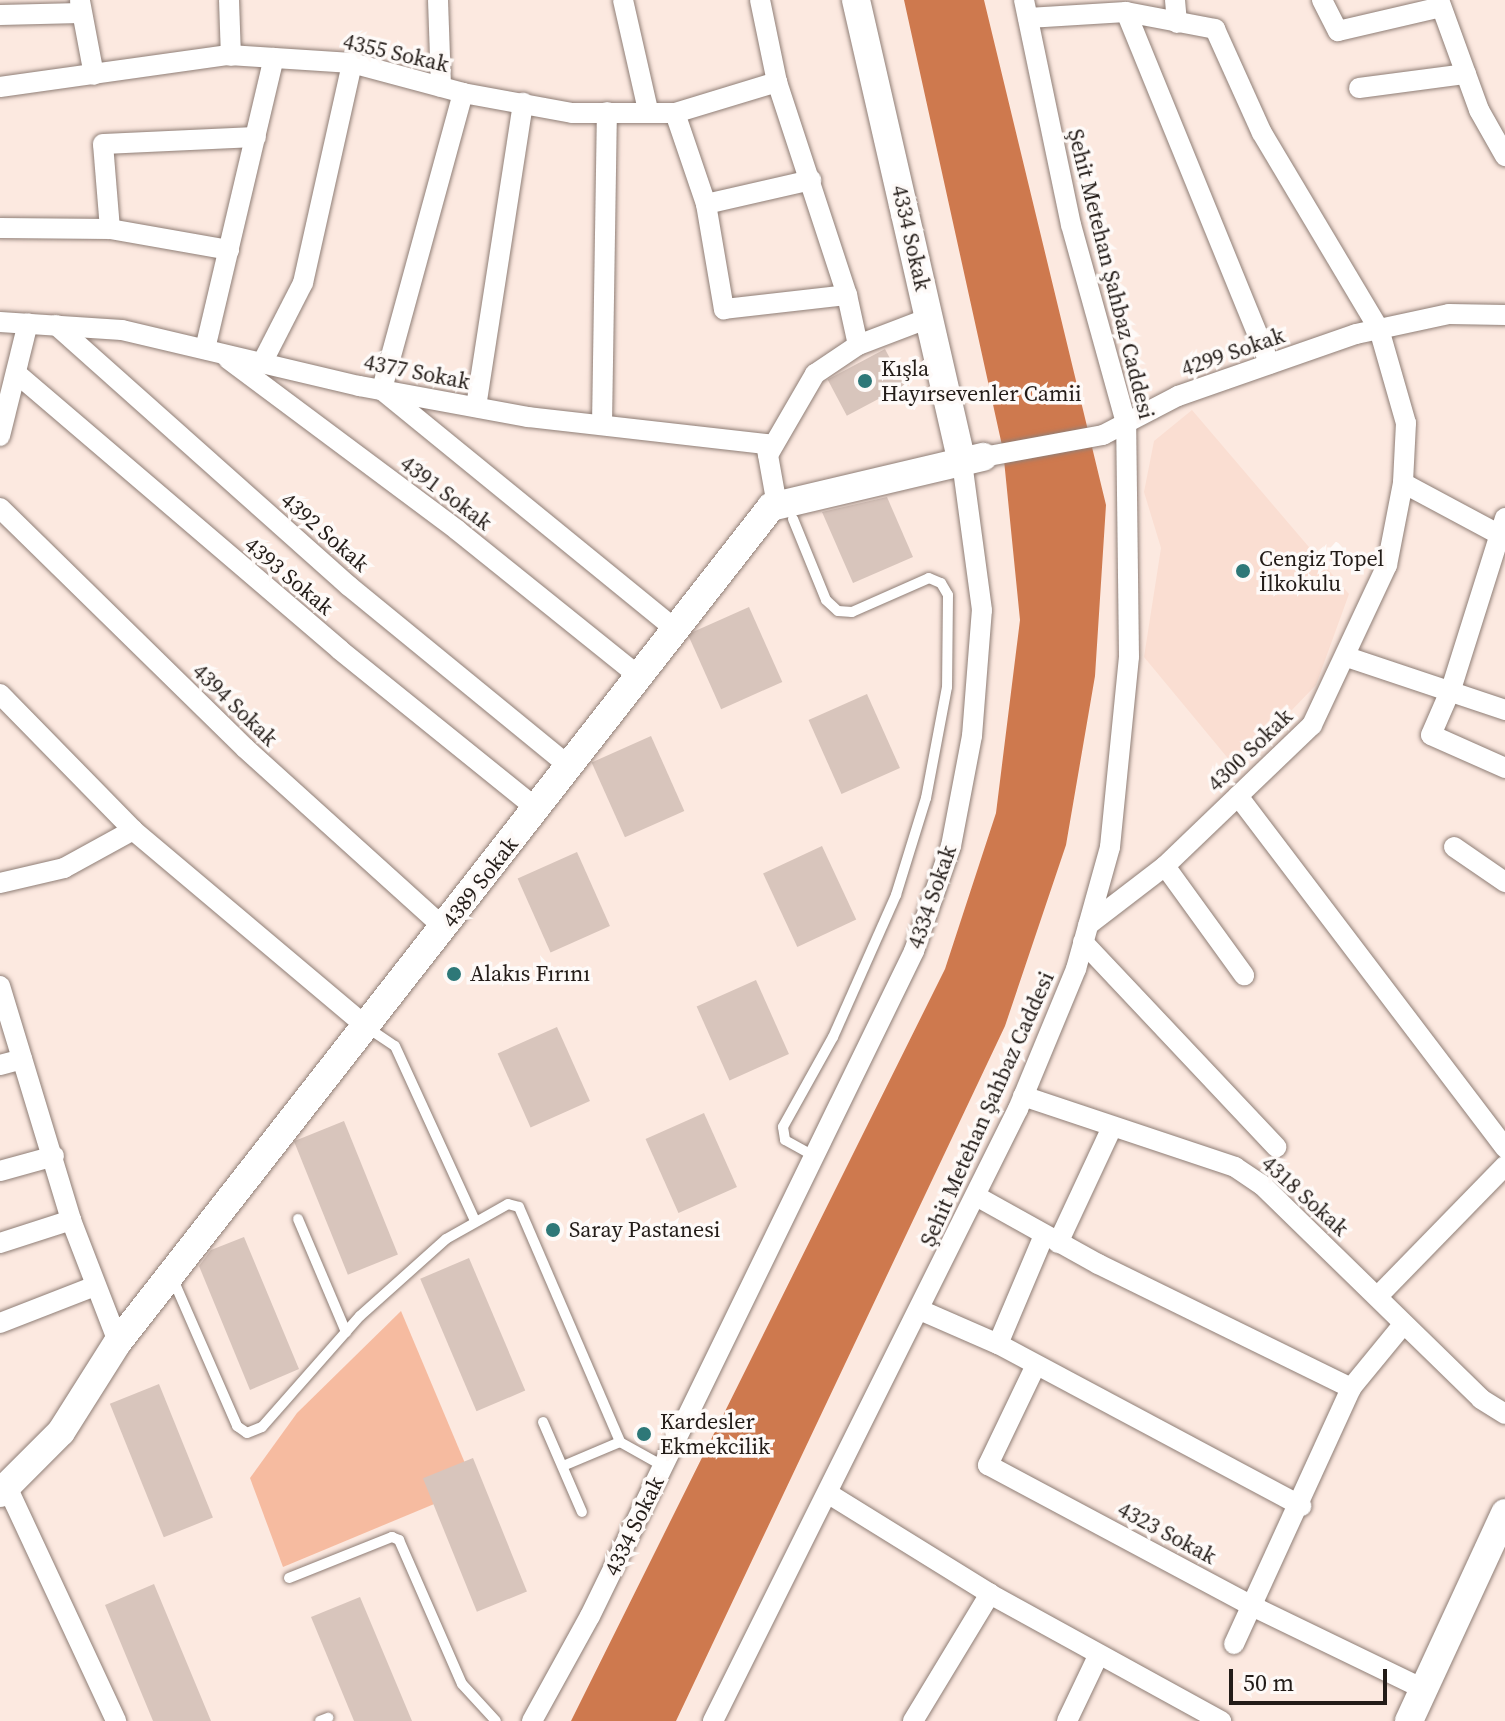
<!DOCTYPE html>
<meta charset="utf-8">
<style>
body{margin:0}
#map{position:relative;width:1505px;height:1721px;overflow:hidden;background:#fce9e0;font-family:"Source Serif 4",serif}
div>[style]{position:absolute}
.built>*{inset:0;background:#faded2}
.green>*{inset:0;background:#f6bba0}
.water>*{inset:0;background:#ce794e}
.building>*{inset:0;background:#d8c5bc;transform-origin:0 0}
.roads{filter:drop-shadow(0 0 2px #8f7e76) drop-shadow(0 0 2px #8f7e76)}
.lane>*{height:10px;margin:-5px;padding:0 5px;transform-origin:5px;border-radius:5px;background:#fff}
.street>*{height:20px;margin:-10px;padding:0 10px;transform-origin:10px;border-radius:10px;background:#fff}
.secondary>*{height:28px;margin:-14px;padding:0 14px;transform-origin:14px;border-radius:14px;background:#fff}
.dots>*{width:22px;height:22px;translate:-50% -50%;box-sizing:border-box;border:4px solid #fefaf8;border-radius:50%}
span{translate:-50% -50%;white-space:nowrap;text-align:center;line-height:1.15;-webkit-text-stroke:7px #fefaf8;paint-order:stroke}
.street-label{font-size:22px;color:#231c18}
.poi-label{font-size:22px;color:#231c18}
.left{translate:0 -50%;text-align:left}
.scale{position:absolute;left:1229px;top:1669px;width:158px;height:36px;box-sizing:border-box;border:4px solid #231c18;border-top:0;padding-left:10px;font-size:24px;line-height:28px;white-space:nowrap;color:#231c18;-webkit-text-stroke:6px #fefaf8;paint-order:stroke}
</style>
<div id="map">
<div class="built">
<div style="clip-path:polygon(1192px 410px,1349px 594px,1316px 685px,1236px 768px,1144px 657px,1161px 548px,1144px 492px,1154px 441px)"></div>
</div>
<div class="green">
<div style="clip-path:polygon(401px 1311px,475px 1487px,283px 1567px,250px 1478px,297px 1413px)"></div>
</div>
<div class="water">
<div style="clip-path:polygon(904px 0,984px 0,1106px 505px,1095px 676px,1066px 845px,1005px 1026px,676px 1721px,571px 1721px,945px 969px,996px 813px,1020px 620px,1003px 450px)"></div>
</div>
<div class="building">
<div style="left:885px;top:349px;width:41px;height:65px;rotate:62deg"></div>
<div style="clip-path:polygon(887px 497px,913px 557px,853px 583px,822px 512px)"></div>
<div style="left:749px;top:607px;width:82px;height:67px;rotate:66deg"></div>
<div style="left:867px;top:694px;width:81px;height:64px;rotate:66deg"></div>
<div style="left:651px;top:736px;width:82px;height:65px;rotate:66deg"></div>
<div style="left:822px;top:846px;width:81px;height:65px;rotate:65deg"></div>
<div style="left:577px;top:852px;width:81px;height:65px;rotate:66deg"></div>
<div style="left:756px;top:980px;width:81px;height:65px;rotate:66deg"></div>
<div style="left:557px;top:1027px;width:81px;height:65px;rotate:66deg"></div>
<div style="left:704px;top:1113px;width:81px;height:64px;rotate:66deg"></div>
<div style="left:344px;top:1121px;width:144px;height:54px;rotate:68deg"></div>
<div style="clip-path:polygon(244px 1237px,299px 1369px,250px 1390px,199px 1266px,211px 1250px)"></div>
<div style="left:469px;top:1258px;width:144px;height:53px;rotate:67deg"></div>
<div style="left:159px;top:1384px;width:144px;height:53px;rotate:68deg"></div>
<div style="left:473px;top:1458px;width:144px;height:54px;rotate:68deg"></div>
<div style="clip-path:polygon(154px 1584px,211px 1721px,153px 1721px,105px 1605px)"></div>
<div style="clip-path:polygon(360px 1597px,412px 1721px,354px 1721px,311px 1617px)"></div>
</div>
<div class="roads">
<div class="lane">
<div style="left:793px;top:519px;width:87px;rotate:67.8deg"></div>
<div style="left:826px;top:600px;width:16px;rotate:43deg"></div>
<div style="left:838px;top:611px;width:14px;rotate:4deg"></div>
<div style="left:852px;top:612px;width:84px;rotate:-23.8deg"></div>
<div style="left:929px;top:578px;width:13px;rotate:23deg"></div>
<div style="left:941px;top:583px;width:14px;rotate:60deg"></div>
<div style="left:948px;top:595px;width:92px;rotate:90.6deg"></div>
<div style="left:947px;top:687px;width:113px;rotate:100.7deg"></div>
<div style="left:926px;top:798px;width:102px;rotate:107.2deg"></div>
<div style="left:896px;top:895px;width:155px;rotate:113.9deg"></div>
<div style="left:833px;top:1037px;width:103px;rotate:119.1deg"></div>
<div style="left:783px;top:1127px;width:13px;rotate:81deg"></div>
<div style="left:785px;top:1140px;width:33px;rotate:29deg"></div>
<div style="left:368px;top:1028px;width:32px;rotate:34deg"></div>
<div style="left:395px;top:1046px;width:192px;rotate:65.4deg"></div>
<div style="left:298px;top:1219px;width:123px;rotate:67deg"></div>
<div style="left:172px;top:1277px;width:163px;rotate:66.4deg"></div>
<div style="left:237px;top:1426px;width:12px;rotate:35deg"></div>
<div style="left:247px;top:1433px;width:16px;rotate:-22deg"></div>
<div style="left:262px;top:1427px;width:148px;rotate:-48.6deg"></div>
<div style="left:360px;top:1316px;width:115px;rotate:-41.8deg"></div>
<div style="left:446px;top:1239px;width:71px;rotate:-29.4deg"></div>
<div style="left:508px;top:1204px;width:11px;rotate:15deg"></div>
<div style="left:519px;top:1207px;width:256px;rotate:66.7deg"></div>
<div style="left:620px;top:1442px;width:49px;rotate:29.2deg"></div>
<div style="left:543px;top:1422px;width:98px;rotate:66.6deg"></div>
<div style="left:563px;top:1466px;width:62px;rotate:-22.8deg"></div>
<div style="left:289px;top:1578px;width:111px;rotate:-21.7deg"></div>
<div style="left:392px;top:1537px;width:8px;rotate:23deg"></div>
<div style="left:399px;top:1540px;width:157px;rotate:66.4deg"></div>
<div style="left:462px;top:1684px;width:50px;rotate:47.4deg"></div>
<div style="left:320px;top:1721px;width:9px;rotate:-21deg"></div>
</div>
<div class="street">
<div style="left:229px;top:0;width:56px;rotate:88deg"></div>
<div style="left:438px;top:0;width:87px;rotate:88deg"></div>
<div style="left:623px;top:0;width:113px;rotate:77.2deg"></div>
<div style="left:760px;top:0;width:84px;rotate:78.3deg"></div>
<div style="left:777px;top:82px;width:224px;rotate:71.8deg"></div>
<div style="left:847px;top:295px;width:51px;rotate:77.6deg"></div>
<div style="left:1175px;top:0;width:23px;rotate:85deg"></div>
<div style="left:1322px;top:0;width:35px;rotate:63deg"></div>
<div style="left:1338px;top:31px;width:106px;rotate:-13.1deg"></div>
<div style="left:1439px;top:0;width:117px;rotate:70deg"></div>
<div style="left:1479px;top:110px;width:53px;rotate:60.5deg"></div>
<div style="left:80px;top:1px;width:75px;rotate:79.3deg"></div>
<div style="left:1126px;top:12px;width:380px;rotate:67.8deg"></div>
<div style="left:0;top:15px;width:81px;rotate:-1.4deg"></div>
<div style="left:1028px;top:18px;width:98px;rotate:-3.5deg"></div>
<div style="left:1126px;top:12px;width:91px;rotate:10.8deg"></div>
<div style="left:1215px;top:29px;width:114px;rotate:65.7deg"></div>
<div style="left:1262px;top:133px;width:228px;rotate:59.2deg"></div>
<div style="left:1379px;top:329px;width:98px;rotate:74deg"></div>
<div style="left:1406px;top:423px;width:60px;rotate:92.9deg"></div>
<div style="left:1403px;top:483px;width:84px;rotate:101deg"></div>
<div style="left:1387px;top:565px;width:177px;rotate:115.1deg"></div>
<div style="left:1312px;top:725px;width:204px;rotate:136.2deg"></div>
<div style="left:1165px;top:866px;width:97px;rotate:142.5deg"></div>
<div style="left:0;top:87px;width:231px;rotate:-8deg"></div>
<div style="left:229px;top:55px;width:123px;rotate:3.7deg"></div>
<div style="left:352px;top:63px;width:115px;rotate:15.1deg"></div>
<div style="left:463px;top:93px;width:111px;rotate:10.4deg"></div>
<div style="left:572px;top:113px;width:103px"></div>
<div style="left:675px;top:113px;width:107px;rotate:-16.9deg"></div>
<div style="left:1359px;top:88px;width:108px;rotate:-7.5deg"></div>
<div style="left:463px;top:93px;width:308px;rotate:105.3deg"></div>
<div style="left:382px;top:390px;width:380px;rotate:39.2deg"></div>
<div style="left:675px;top:113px;width:96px;rotate:71.2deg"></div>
<div style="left:706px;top:204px;width:107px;rotate:80.3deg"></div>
<div style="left:724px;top:309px;width:124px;rotate:-6.5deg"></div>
<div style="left:706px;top:204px;width:108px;rotate:-12.9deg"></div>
<div style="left:0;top:228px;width:110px;rotate:0.5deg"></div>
<div style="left:110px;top:229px;width:121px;rotate:10deg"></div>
<div style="left:110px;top:229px;width:85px;rotate:-94.7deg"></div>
<div style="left:103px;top:144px;width:153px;rotate:-2.6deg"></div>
<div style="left:0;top:322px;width:122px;rotate:3.8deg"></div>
<div style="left:122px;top:330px;width:244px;rotate:13.3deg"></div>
<div style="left:359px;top:386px;width:172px;rotate:10.4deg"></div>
<div style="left:528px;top:417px;width:240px;rotate:6.5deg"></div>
<div style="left:766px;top:444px;width:62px;rotate:79.8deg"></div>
<div style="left:56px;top:325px;width:392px;rotate:41.7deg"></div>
<div style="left:349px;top:586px;width:286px;rotate:39.3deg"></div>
<div style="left:205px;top:349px;width:299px;rotate:-76.7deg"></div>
<div style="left:228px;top:359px;width:286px;rotate:36.7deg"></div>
<div style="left:457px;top:530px;width:235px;rotate:38.8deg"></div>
<div style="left:262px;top:363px;width:90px;rotate:-62.9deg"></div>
<div style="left:303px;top:283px;width:225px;rotate:-77.4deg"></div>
<div style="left:16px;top:373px;width:426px;rotate:40.5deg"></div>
<div style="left:340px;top:650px;width:253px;rotate:38.9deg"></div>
<div style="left:476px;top:407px;width:308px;rotate:-81.2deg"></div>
<div style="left:602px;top:425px;width:313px;rotate:-89.1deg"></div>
<div style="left:0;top:436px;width:116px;rotate:-76.1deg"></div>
<div style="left:768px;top:455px;width:94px;rotate:-59.9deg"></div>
<div style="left:815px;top:374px;width:52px;rotate:-34deg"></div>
<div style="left:858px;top:345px;width:76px;rotate:-20.8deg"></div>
<div style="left:983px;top:457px;width:122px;rotate:-10.4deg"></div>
<div style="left:1103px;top:435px;width:85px;rotate:-27.5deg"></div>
<div style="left:1178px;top:396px;width:188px;rotate:-19.2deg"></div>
<div style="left:1356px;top:334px;width:95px;rotate:-12.1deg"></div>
<div style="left:1449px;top:314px;width:56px;rotate:1deg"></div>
<div style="left:1403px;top:483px;width:108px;rotate:28.2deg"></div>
<div style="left:0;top:508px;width:343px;rotate:44.4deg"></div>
<div style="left:245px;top:748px;width:268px;rotate:42.1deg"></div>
<div style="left:1505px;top:518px;width:179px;rotate:107.5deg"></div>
<div style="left:1451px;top:689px;width:50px;rotate:113.5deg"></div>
<div style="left:1431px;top:735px;width:81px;rotate:24deg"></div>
<div style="left:1347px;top:657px;width:167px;rotate:18.5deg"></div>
<div style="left:0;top:694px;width:190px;rotate:45.6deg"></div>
<div style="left:133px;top:830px;width:306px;rotate:40.1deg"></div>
<div style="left:1238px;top:796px;width:442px;rotate:52.8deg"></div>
<div style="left:1454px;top:847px;width:62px;rotate:34.5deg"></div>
<div style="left:1165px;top:866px;width:135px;rotate:54.1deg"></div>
<div style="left:0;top:883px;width:66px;rotate:-13.2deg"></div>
<div style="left:64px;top:868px;width:79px;rotate:-28.8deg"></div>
<div style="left:1083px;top:942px;width:282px;rotate:46.7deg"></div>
<div style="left:0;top:986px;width:245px;rotate:73.1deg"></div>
<div style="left:71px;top:1220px;width:131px;rotate:68.9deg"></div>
<div style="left:0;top:1065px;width:23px;rotate:-15deg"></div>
<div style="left:1023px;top:1096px;width:224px;rotate:18.5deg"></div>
<div style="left:1235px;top:1167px;width:32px;rotate:34deg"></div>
<div style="left:1262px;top:1185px;width:306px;rotate:44.3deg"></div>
<div style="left:1481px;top:1399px;width:28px;rotate:32deg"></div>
<div style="left:0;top:1171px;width:56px;rotate:-15.5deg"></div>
<div style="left:976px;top:1196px;width:140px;rotate:29.1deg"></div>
<div style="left:1098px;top:1264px;width:282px;rotate:26.1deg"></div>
<div style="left:0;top:1243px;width:75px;rotate:-17.9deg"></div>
<div style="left:1058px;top:1243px;width:128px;rotate:-65deg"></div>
<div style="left:1378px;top:1296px;width:182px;rotate:-45.7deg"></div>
<div style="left:920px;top:1310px;width:85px;rotate:23.6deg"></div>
<div style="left:998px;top:1344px;width:344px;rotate:28.1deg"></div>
<div style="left:0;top:1323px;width:102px;rotate:-21.3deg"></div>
<div style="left:998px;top:1344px;width:118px;rotate:-67.1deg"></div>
<div style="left:1035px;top:1367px;width:109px;rotate:115.6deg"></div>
<div style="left:988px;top:1465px;width:299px;rotate:28.1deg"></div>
<div style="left:1252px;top:1606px;width:191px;rotate:25.8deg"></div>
<div style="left:8px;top:1489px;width:256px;rotate:65deg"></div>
<div style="left:829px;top:1494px;width:190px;rotate:31.8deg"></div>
<div style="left:990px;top:1594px;width:264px;rotate:28.8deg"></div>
<div style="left:1234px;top:1644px;width:281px;rotate:-65.4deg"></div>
<div style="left:1351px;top:1388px;width:80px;rotate:-50.6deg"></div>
<div style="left:532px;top:1721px;width:120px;rotate:-61.1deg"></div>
<div style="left:590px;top:1616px;width:740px;rotate:-64.02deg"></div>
<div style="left:914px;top:951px;width:111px;rotate:-70.6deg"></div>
<div style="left:951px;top:846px;width:112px;rotate:-79.2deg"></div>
<div style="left:972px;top:736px;width:126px;rotate:-85.5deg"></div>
<div style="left:982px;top:610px;width:149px;rotate:-97.7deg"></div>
<div style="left:713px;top:1721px;width:684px;rotate:-63.51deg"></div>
<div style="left:1018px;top:1109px;width:152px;rotate:-67.5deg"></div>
<div style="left:1076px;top:969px;width:127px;rotate:-74.4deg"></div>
<div style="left:1110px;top:847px;width:191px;rotate:-84.3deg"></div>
<div style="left:1129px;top:657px;width:234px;rotate:-90.7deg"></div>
<div style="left:1126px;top:423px;width:205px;rotate:-105.5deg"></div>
<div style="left:1071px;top:225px;width:230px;rotate:-101.8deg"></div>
<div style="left:913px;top:1721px;width:149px;rotate:-58.8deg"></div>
<div style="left:1067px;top:1721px;width:72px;rotate:-64.5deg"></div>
</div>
<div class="secondary">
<div style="left:856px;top:0;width:474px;rotate:77.1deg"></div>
<div style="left:0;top:1493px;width:86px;rotate:-45deg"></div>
<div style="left:61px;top:1432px;width:107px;rotate:-57.7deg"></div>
<div style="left:118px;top:1342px;width:1060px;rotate:-51.97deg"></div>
<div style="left:771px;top:507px;width:218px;rotate:-13.3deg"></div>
<div style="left:1409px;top:1721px;width:229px;rotate:-65.2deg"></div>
</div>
</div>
<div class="dots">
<div style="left:865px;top:381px;background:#2e7878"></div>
<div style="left:1243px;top:571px;background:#2e7878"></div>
<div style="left:454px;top:974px;background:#2e7878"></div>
<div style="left:553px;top:1230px;background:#2e7878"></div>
<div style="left:644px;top:1434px;background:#2e7878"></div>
</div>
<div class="street-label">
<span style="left:396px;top:53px;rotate:13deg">4355 Sokak</span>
<span style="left:911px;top:238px;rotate:77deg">4334 Sokak</span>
<span style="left:1111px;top:274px;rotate:76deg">Şehit Metehan Şahbaz Caddesi</span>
<span style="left:1233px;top:352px;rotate:-19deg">4299 Sokak</span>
<span style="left:417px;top:372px;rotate:11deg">4377 Sokak</span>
<span style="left:446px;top:493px;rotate:37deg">4391 Sokak</span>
<span style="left:325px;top:532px;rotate:41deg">4392 Sokak</span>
<span style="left:289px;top:576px;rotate:40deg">4393 Sokak</span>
<span style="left:235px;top:705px;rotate:44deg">4394 Sokak</span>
<span style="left:1250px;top:750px;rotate:-44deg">4300 Sokak</span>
<span style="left:480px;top:882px;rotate:-52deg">4389 Sokak</span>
<span style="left:932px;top:897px;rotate:-71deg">4334 Sokak</span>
<span style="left:987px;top:1109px;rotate:-66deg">Şehit Metehan Şahbaz Caddesi</span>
<span style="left:1305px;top:1196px;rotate:42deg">4318 Sokak</span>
<span style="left:634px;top:1526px;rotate:-64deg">4334 Sokak</span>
<span style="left:1167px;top:1533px;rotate:28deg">4323 Sokak</span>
</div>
<div class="poi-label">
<span class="left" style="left:881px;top:381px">Kışla<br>Hayırsevenler Camii</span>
<span class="left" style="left:1259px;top:571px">Cengiz Topel<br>İlkokulu</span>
<span class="left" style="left:470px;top:974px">Alakıs Fırını</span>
<span class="left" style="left:569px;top:1230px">Saray Pastanesi</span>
<span class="left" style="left:660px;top:1434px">Kardesler<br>Ekmekcilik</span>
</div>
<div class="scale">50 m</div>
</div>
